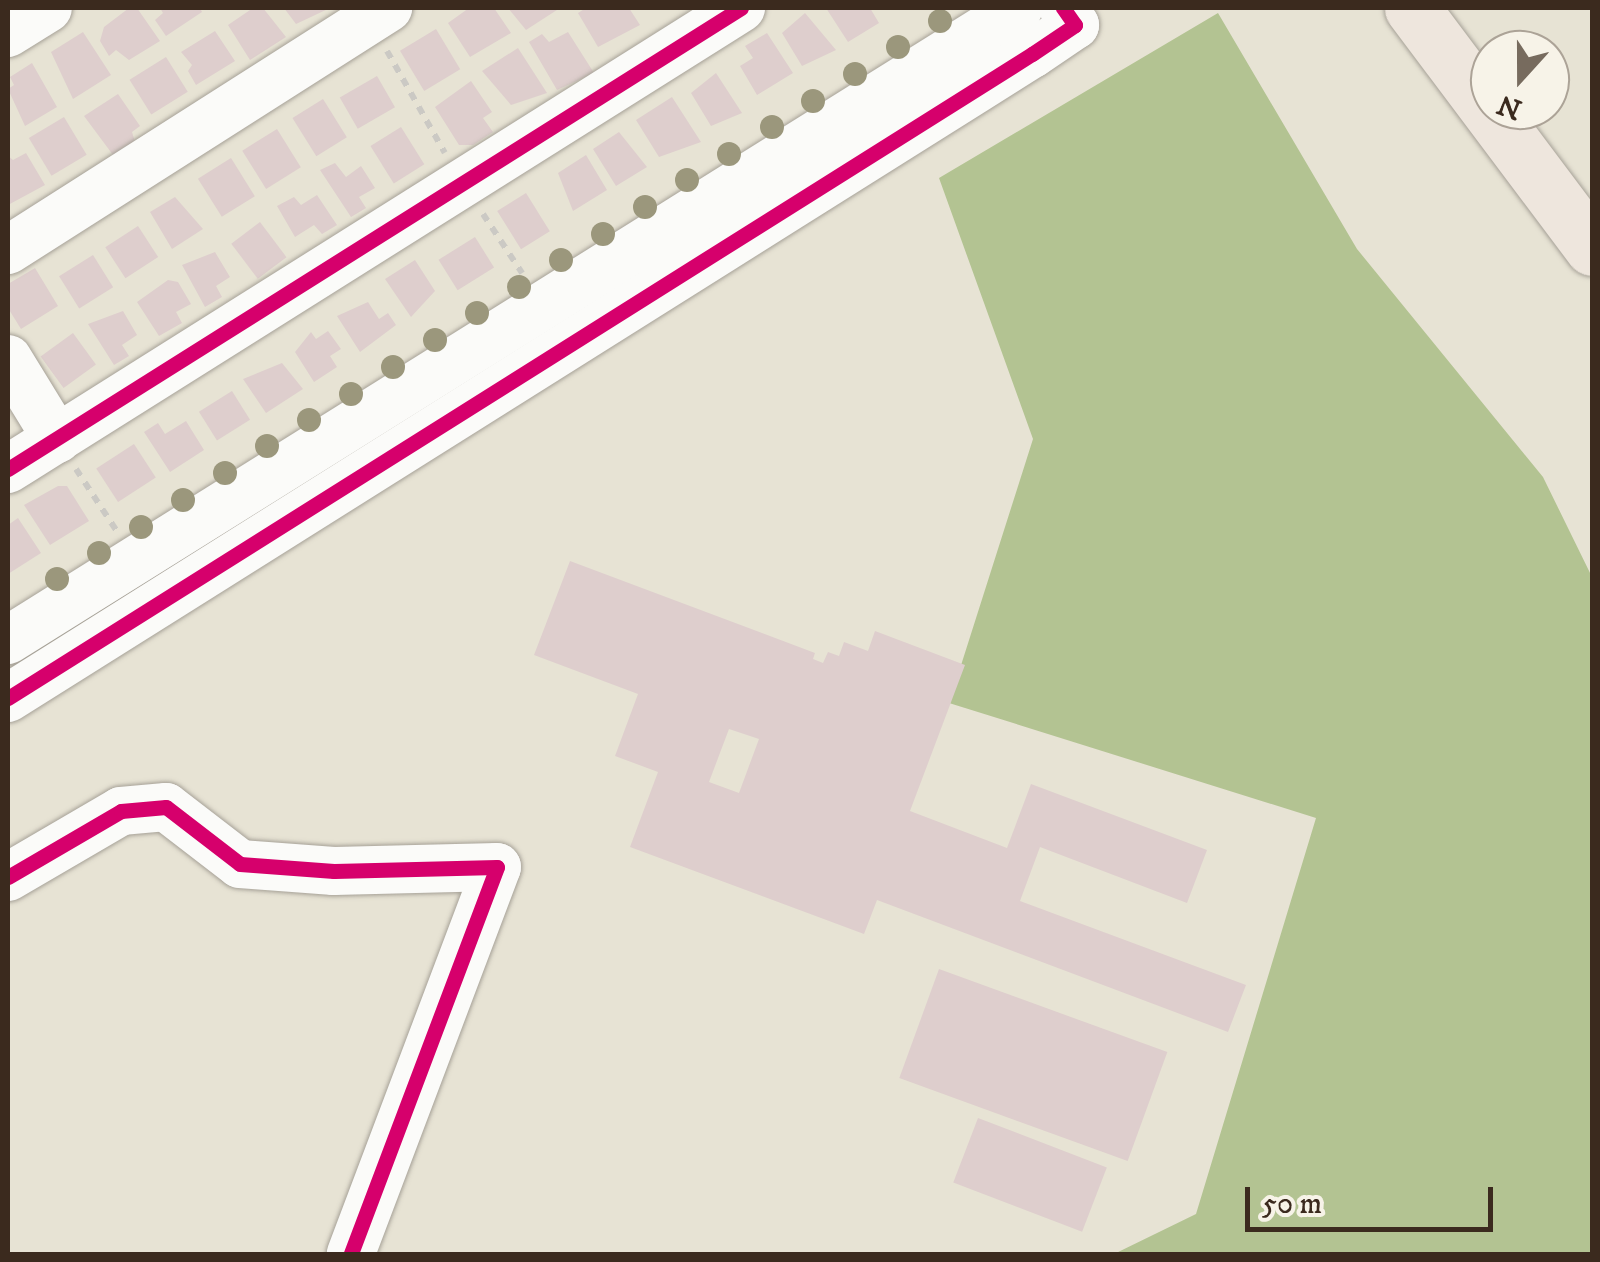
<!DOCTYPE html>
<style>
body{margin:0}
#map{position:relative;width:1600px;height:1262px;overflow:hidden;background:#e7e3d4;font-family:"IM FELL DW Pica",serif}
div>[style]{position:absolute}
.forest>*{inset:0;background:#b3c392}
.building>*{inset:0;background:#dececd;transform-origin:0 0}
.path>*{height:6px;margin-top:-3px;transform-origin:0;background:repeating-linear-gradient(90deg,#cbc9c4 0 8px,transparent 0 16px)}
.roads{filter:drop-shadow(0 0 2px #a6a197) drop-shadow(0 0 2px #a6a197)}
.minor>*{height:48px;margin:-24px;padding:0 24px;transform-origin:24px;border-radius:24px;background:#fbfbf9}
.highway>*{height:55px;margin:-27.5px;padding:0 27.5px;transform-origin:27.5px;border-radius:27.5px;background:#eee6dd}
.cycleway>*{height:15px;margin:-7.5px;padding:0 7.5px;transform-origin:7.5px;border-radius:7.5px;background:#d6006c}
.trees>*{width:24px;height:24px;margin:-12px;border-radius:50%;background:#9b977c}
span{translate:-50% -50%;white-space:nowrap;text-align:center;line-height:1.15;-webkit-text-stroke:9px #f7f3e8;paint-order:stroke}
.frame{position:absolute;inset:0;border:10px solid #3b2a1e;pointer-events:none}
.north{position:absolute;left:1470px;top:30px;width:100px;height:100px;box-sizing:border-box;background:#f7f3e8;border:2px solid #aca397;border-radius:50%;rotate:201deg;font-size:28px;font-weight:700;line-height:40px;text-align:center;color:#3b2a1e}
.north::after{content:'';display:block;margin:auto;width:35px;height:45px;background:#776b5e;clip-path:polygon(50% 0,100% 100%,50% 72%,0 100%)}
.scale{position:absolute;left:1245px;top:1187px;width:248px;height:45px;box-sizing:border-box;border:5px solid #3b2a1e;border-top:0;padding-left:12px;font-size:30px;line-height:35px;white-space:nowrap;color:#3b2a1e;-webkit-text-stroke:8px #f7f3e8;paint-order:stroke}
</style>
<div id="map">
<div class="forest">
<div style="clip-path:polygon(1218px 13px,1357px 249px,1543px 477px,1592px 577px,1592px 1254px,1114px 1254px,1196px 1214px,1316px 818px,949px 703px,1033px 439px,939px 178px)"></div>
</div>
<div class="building">
<div style="clip-path:polygon(129px 8px,137px 8px,160px 41px,129px 60px,116px 50px,109px 56px,100px 41px,104px 27px)"></div>
<div style="clip-path:polygon(160px 8px,200px 8px,202px 12px,166px 36px,155px 20px,163px 13px)"></div>
<div style="clip-path:polygon(253px 8px,263px 8px,286px 37px,250px 60px,228px 25px)"></div>
<div style="clip-path:polygon(284px 8px,330px 8px,296px 24px)"></div>
<div style="clip-path:polygon(469px 8px,494px 8px,511px 33px,470px 57px,448px 23px)"></div>
<div style="clip-path:polygon(508px 8px,560px 8px,526px 30px)"></div>
<div style="clip-path:polygon(586px 8px,629px 8px,640px 25px,598px 47px,578px 13px)"></div>
<div style="clip-path:polygon(826px 8px,870px 8px,879px 23px,848px 42px)"></div>
<div style="clip-path:polygon(805px 13px,836px 50px,802px 66px,782px 33px)"></div>
<div style="left:436px;top:29px;width:47px;height:42px;rotate:59deg"></div>
<div style="clip-path:polygon(215px 31px,235px 61px,196px 85px,188px 71px,192px 65px,181px 52px)"></div>
<div style="clip-path:polygon(83px 32px,111px 75px,73px 99px,51px 52px)"></div>
<div style="clip-path:polygon(568px 32px,594px 73px,557px 90px,529px 42px,542px 34px,549px 42px)"></div>
<div style="clip-path:polygon(767px 33px,793px 73px,757px 95px,740px 66px,753px 58px,745px 46px)"></div>
<div style="clip-path:polygon(518px 48px,547px 93px,511px 105px,482px 71px)"></div>
<div style="left:166px;top:57px;width:41px;height:43px;rotate:58deg"></div>
<div style="clip-path:polygon(32px 63px,57px 107px,25px 126px,8px 89px,14px 85px,10px 77px)"></div>
<div style="clip-path:polygon(716px 73px,742px 113px,711px 126px,691px 93px)"></div>
<div style="left:377px;top:76px;width:36px;height:43px;rotate:60deg"></div>
<div style="clip-path:polygon(471px 81px,492px 112px,483px 118px,493px 132px,473px 145px,459px 145px,435px 107px)"></div>
<div style="clip-path:polygon(118px 94px,140px 126px,132px 132px,135px 142px,113px 155px,84px 116px)"></div>
<div style="clip-path:polygon(672px 97px,701px 142px,659px 157px,636px 120px)"></div>
<div style="left:323px;top:99px;width:45px;height:36px;rotate:58deg"></div>
<div style="left:64px;top:117px;width:44px;height:41px;rotate:59deg"></div>
<div style="left:401px;top:127px;width:44px;height:36px;rotate:58deg"></div>
<div style="left:277px;top:129px;width:45px;height:41px;rotate:58deg"></div>
<div style="clip-path:polygon(619px 132px,647px 167px,616px 186px,593px 149px)"></div>
<div style="clip-path:polygon(26px 153px,45px 185px,8px 205px,8px 156px,13px 160px)"></div>
<div style="clip-path:polygon(586px 155px,607px 190px,573px 211px,558px 173px)"></div>
<div style="left:231px;top:158px;width:45px;height:39px;rotate:58deg"></div>
<div style="clip-path:polygon(335px 163px,346px 177px,361px 166px,375px 188px,359px 197px,366px 208px,351px 217px,320px 170px)"></div>
<div style="left:526px;top:193px;width:45px;height:34px;rotate:58deg"></div>
<div style="clip-path:polygon(317px 195px,337px 225px,322px 234px,314px 225px,295px 237px,277px 206px,294px 197px,301px 205px)"></div>
<div style="clip-path:polygon(175px 197px,203px 229px,172px 249px,150px 212px)"></div>
<div style="left:260px;top:222px;width:44px;height:36px;rotate:53deg"></div>
<div style="left:138px;top:226px;width:37px;height:39px;rotate:57deg"></div>
<div style="left:475px;top:237px;width:36px;height:43px;rotate:58deg"></div>
<div style="clip-path:polygon(215px 252px,230px 277px,216px 286px,222px 297px,205px 307px,182px 265px)"></div>
<div style="left:93px;top:255px;width:38px;height:40px;rotate:58deg"></div>
<div style="clip-path:polygon(415px 260px,435px 291px,411px 317px,385px 279px)"></div>
<div style="clip-path:polygon(35px 268px,58px 306px,21px 329px,8px 308px,8px 284px)"></div>
<div style="clip-path:polygon(168px 280px,178px 282px,191px 304px,176px 312px,182px 323px,159px 336px,137px 302px)"></div>
<div style="clip-path:polygon(368px 302px,379px 319px,388px 313px,396px 325px,360px 352px,337px 316px)"></div>
<div style="clip-path:polygon(123px 311px,137px 335px,122px 345px,129px 356px,114px 365px,88px 324px)"></div>
<div style="clip-path:polygon(328px 331px,341px 349px,330px 356px,337px 367px,314px 382px,295px 352px,311px 332px,316px 339px)"></div>
<div style="left:73px;top:333px;width:39px;height:40px;rotate:54deg"></div>
<div style="clip-path:polygon(282px 363px,303px 389px,266px 413px,243px 379px)"></div>
<div style="left:232px;top:391px;width:34px;height:39px;rotate:58deg"></div>
<div style="clip-path:polygon(186px 421px,204px 450px,170px 472px,144px 432px,158px 423px,165px 434px)"></div>
<div style="left:134px;top:444px;width:40px;height:45px;rotate:57deg"></div>
<div style="clip-path:polygon(58px 486px,67px 486px,89px 521px,50px 545px,24px 505px)"></div>
<div style="clip-path:polygon(18px 518px,41px 553px,8px 574px,8px 525px)"></div>
<div style="clip-path:polygon(evenodd,570px 561px,815px 653px,813px 659px,823px 663px,828px 652px,839px 656px,844px 642px,868px 651px,875px 631px,965px 665px,910px 811px,1007px 848px,1031px 784px,1207px 850px,1187px 903px,1040px 847px,1020px 901px,1246px 985px,1228px 1032px,877px 900px,864px 934px,630px 847px,658px 772px,615px 756px,638px 694px,534px 655px,570px 561px,729px 729px,759px 739px,739px 793px,709px 782px,729px 729px)"></div>
<div style="left:939px;top:969px;width:243px;height:116px;rotate:20deg"></div>
<div style="left:978px;top:1118px;width:138px;height:69px;rotate:21deg"></div>
</div>
<div class="path">
<div style="left:387px;top:51px;width:117px;rotate:60.4deg"></div>
<div style="left:483px;top:214px;width:71px;rotate:56.5deg"></div>
<div style="left:76px;top:469px;width:73px;rotate:56.7deg"></div>
</div>
<div class="roads">
<div class="minor">
<div style="left:8px;top:33px;width:47px;rotate:-32deg"></div>
<div style="left:8px;top:250px;width:451px;rotate:-32.5deg"></div>
<div style="left:8px;top:359px;width:94px;rotate:58.5deg"></div>
<div style="left:8px;top:469px;width:866px;rotate:-32.17deg"></div>
<div style="left:8px;top:640px;width:1192px;rotate:-32.01deg"></div>
<div style="left:8px;top:698px;width:1210px;rotate:-32.17deg"></div>
<div style="left:1032px;top:54px;width:52px;rotate:-34deg"></div>
<div style="left:1075px;top:25px;width:21px;rotate:-125deg"></div>
<div style="left:8px;top:877px;width:131px;rotate:-30.3deg"></div>
<div style="left:121px;top:811px;width:45px;rotate:-5.1deg"></div>
<div style="left:166px;top:807px;width:93px;rotate:37.6deg"></div>
<div style="left:240px;top:864px;width:94px;rotate:4.3deg"></div>
<div style="left:334px;top:871px;width:163px;rotate:-1.4deg"></div>
<div style="left:497px;top:867px;width:414px;rotate:110.7deg"></div>
</div>
<div class="highway">
<div style="left:1412px;top:8px;width:300px;rotate:53.1deg"></div>
</div>
</div>
<div class="cycleway">
<div style="left:8px;top:469px;width:866px;rotate:-32.17deg"></div>
<div style="left:8px;top:698px;width:1210px;rotate:-32.17deg"></div>
<div style="left:1032px;top:54px;width:52px;rotate:-34deg"></div>
<div style="left:1075px;top:25px;width:21px;rotate:-125deg"></div>
<div style="left:8px;top:877px;width:131px;rotate:-30.3deg"></div>
<div style="left:121px;top:811px;width:45px;rotate:-5.1deg"></div>
<div style="left:166px;top:807px;width:93px;rotate:37.6deg"></div>
<div style="left:240px;top:864px;width:94px;rotate:4.3deg"></div>
<div style="left:334px;top:871px;width:163px;rotate:-1.4deg"></div>
<div style="left:497px;top:867px;width:414px;rotate:110.7deg"></div>
</div>
<div class="trees">
<div style="left:940px;top:21px"></div>
<div style="left:898px;top:47px"></div>
<div style="left:855px;top:74px"></div>
<div style="left:813px;top:101px"></div>
<div style="left:772px;top:127px"></div>
<div style="left:729px;top:154px"></div>
<div style="left:687px;top:180px"></div>
<div style="left:645px;top:207px"></div>
<div style="left:603px;top:234px"></div>
<div style="left:561px;top:260px"></div>
<div style="left:519px;top:287px"></div>
<div style="left:477px;top:313px"></div>
<div style="left:435px;top:340px"></div>
<div style="left:393px;top:367px"></div>
<div style="left:351px;top:394px"></div>
<div style="left:309px;top:420px"></div>
<div style="left:267px;top:446px"></div>
<div style="left:225px;top:473px"></div>
<div style="left:183px;top:500px"></div>
<div style="left:141px;top:527px"></div>
<div style="left:99px;top:553px"></div>
<div style="left:57px;top:579px"></div>
</div>
<div class="frame"></div>
<div class="north">N</div>
<div class="scale">50 m</div>
</div>
